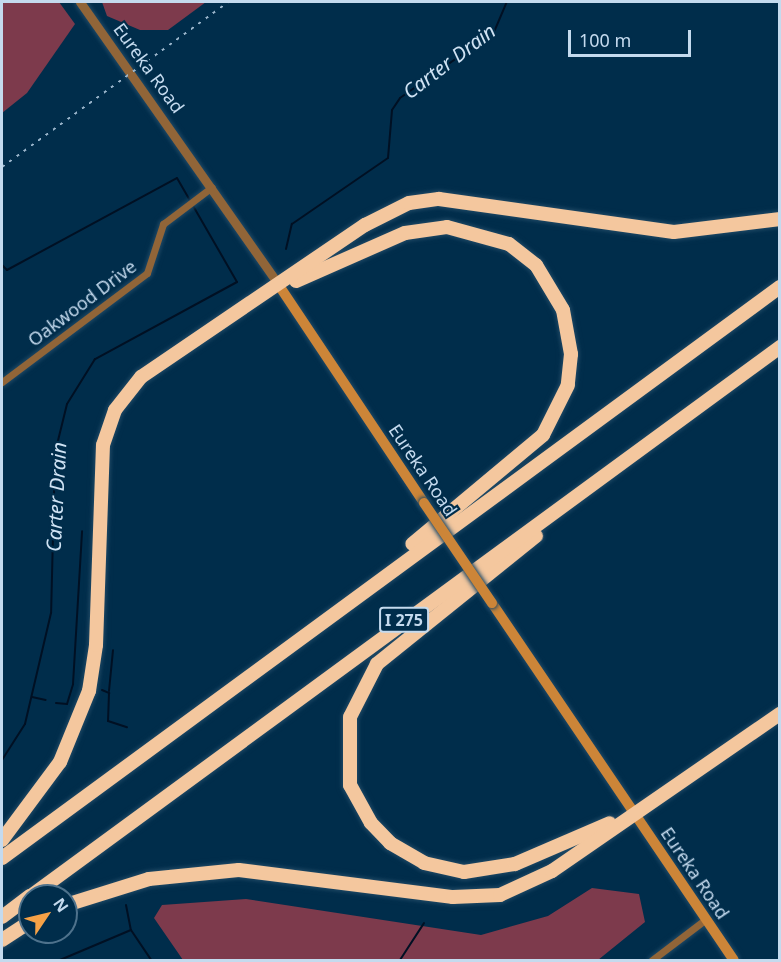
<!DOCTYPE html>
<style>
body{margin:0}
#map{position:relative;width:781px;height:962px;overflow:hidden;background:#002d4b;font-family:"Noto Sans",sans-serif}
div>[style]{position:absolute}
.green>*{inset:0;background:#7d3a4c}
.stream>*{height:2px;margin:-1px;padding:0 1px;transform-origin:1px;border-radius:1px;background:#001023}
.roads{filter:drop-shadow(0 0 2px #1f4965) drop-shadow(0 0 2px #1f4965)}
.minor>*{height:7px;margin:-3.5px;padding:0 3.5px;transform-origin:3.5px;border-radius:3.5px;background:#916538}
.tertiary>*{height:9px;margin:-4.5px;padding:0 4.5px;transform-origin:4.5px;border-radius:4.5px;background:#916538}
.secondary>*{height:10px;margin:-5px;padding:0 5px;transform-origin:5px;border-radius:5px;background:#cc8538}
.motorway>*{height:14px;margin:-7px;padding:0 7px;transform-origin:7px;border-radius:7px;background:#f4c79e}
.rail>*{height:2px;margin-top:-1px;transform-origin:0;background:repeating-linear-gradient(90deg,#9bb6cc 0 3px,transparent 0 9px)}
.bridges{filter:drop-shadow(0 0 2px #1f4965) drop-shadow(0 0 2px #1f4965)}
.secondary-bridge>*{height:10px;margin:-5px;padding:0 5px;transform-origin:5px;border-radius:5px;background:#cc8538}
span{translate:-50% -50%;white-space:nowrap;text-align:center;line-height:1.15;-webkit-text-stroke:4.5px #002d4b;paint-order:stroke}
.shield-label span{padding:2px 4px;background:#002d4b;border:2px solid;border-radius:4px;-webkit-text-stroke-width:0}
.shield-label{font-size:16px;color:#c4daee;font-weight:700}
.street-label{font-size:18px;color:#c4daee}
.water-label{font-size:20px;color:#d0e3f4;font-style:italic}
.frame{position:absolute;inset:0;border:3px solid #c4daee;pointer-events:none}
.north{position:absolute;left:18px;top:884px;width:60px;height:60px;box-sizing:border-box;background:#002d4b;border:2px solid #4e728c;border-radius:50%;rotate:55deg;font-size:16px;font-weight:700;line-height:24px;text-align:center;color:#c4daee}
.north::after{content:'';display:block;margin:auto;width:21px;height:27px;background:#f6a247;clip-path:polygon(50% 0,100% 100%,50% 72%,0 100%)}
.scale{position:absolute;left:568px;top:30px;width:123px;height:27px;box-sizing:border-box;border:3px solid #c4daee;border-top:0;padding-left:8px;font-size:18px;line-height:21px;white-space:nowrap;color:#c4daee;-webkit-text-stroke:4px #002d4b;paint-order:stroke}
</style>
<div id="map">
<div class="green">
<div style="clip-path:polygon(2px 2px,59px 2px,75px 24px,27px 93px,2px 113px)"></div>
<div style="clip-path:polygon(102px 2px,206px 2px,168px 30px,140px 30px,107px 16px)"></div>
<div style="clip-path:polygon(592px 888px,639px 894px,645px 922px,598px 960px,183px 960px,154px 918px,162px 905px,246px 899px,481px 935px,548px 916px)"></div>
</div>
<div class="stream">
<div style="left:286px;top:249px;width:26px;rotate:-77deg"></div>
<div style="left:292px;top:224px;width:116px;rotate:-34.5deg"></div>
<div style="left:388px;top:158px;width:48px;rotate:-85.2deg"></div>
<div style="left:392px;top:110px;width:14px;rotate:-56deg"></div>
<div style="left:400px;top:98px;width:115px;rotate:-35.1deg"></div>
<div style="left:494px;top:32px;width:33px;rotate:-67deg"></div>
<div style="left:2px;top:265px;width:7px;rotate:45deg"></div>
<div style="left:7px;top:270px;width:193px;rotate:-28.4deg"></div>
<div style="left:177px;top:178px;width:120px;rotate:60deg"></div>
<div style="left:237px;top:282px;width:162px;rotate:151.5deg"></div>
<div style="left:95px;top:359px;width:53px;rotate:121.9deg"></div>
<div style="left:67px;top:404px;width:50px;rotate:103.8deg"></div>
<div style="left:55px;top:453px;width:160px;rotate:91.4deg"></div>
<div style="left:51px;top:613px;width:114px;rotate:103.2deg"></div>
<div style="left:25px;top:724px;width:43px;rotate:122.6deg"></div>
<div style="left:102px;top:690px;width:8px;rotate:23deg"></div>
<div style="left:109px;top:693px;width:28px;rotate:92deg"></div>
<div style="left:108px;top:721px;width:20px;rotate:18deg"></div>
<div style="left:109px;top:691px;width:41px;rotate:-84.4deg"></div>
<div style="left:32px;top:697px;width:14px;rotate:12deg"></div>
<div style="left:56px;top:703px;width:11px;rotate:5deg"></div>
<div style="left:67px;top:704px;width:21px;rotate:-73deg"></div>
<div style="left:73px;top:684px;width:153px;rotate:-86.6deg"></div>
<div style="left:126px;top:905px;width:25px;rotate:79deg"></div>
<div style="left:131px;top:930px;width:36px;rotate:56deg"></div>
<div style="left:60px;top:960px;width:77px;rotate:-22.9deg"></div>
<div style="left:400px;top:960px;width:44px;rotate:-57deg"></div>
</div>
<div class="roads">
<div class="minor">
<div style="left:2px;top:382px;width:181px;rotate:-36.9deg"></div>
<div style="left:147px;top:273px;width:52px;rotate:-71.9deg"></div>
<div style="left:163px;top:224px;width:61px;rotate:-37.1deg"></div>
<div style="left:652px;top:960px;width:68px;rotate:-37.2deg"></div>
</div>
<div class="tertiary">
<div style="left:80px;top:2px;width:348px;rotate:54.9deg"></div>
</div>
<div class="secondary">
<div style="left:280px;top:287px;width:260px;rotate:56.3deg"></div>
<div style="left:492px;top:603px;width:431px;rotate:55.9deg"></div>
</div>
<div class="motorway">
<div style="left:296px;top:281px;width:119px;rotate:-23.8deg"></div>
<div style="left:405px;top:233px;width:42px;rotate:-8.1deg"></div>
<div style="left:447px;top:227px;width:64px;rotate:15.3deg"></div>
<div style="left:509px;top:244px;width:34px;rotate:38deg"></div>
<div style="left:536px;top:265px;width:52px;rotate:59deg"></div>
<div style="left:563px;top:310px;width:45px;rotate:79.7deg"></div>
<div style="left:571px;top:354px;width:31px;rotate:96deg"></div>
<div style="left:568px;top:385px;width:56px;rotate:116.6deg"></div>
<div style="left:543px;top:435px;width:170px;rotate:140.2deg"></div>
<div style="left:536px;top:536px;width:204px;rotate:141.2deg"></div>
<div style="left:377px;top:664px;width:59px;rotate:117deg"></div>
<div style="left:350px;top:717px;width:68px;rotate:90deg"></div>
<div style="left:350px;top:785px;width:43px;rotate:61.1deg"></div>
<div style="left:371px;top:823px;width:28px;rotate:46deg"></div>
<div style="left:390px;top:843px;width:39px;rotate:30deg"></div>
<div style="left:424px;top:863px;width:41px;rotate:12.7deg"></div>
<div style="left:464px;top:872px;width:52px;rotate:-8.9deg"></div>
<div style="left:515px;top:864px;width:103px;rotate:-23.3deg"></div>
<div style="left:2px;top:840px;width:97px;rotate:-53.4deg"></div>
<div style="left:60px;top:762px;width:77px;rotate:-67.8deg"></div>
<div style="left:89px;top:691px;width:47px;rotate:-81.3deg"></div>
<div style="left:96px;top:645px;width:200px;rotate:-88deg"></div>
<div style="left:103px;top:445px;width:37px;rotate:-71deg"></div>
<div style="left:115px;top:410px;width:42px;rotate:-51.8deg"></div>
<div style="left:141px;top:377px;width:271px;rotate:-34.2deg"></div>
<div style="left:365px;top:225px;width:49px;rotate:-26.6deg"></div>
<div style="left:409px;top:203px;width:30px;rotate:-8deg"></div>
<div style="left:439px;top:199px;width:237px;rotate:8deg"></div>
<div style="left:674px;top:232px;width:107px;rotate:-7deg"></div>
<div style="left:2px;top:858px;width:965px;rotate:-36.28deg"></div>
<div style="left:31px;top:896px;width:929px;rotate:-36.24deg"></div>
<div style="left:66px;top:905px;width:87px;rotate:-17.4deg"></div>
<div style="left:149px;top:879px;width:90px;rotate:-5.7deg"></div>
<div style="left:239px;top:870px;width:216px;rotate:7.2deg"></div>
<div style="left:453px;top:897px;width:47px;rotate:-2.4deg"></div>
<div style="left:500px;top:895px;width:57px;rotate:-24.8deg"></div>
<div style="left:552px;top:871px;width:277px;rotate:-34.6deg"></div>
<div style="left:2px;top:917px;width:35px;rotate:-37deg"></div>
<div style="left:2px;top:940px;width:33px;rotate:-33deg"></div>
</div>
</div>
<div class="rail">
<div style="left:2px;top:167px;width:280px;rotate:-36.1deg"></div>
</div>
<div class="bridges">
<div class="secondary-bridge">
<div style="left:424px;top:503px;width:121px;rotate:55.8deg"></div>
</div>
</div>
<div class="shield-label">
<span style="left:404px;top:620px">I 275</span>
</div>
<div class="street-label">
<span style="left:149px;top:68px;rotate:54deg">Eureka Road</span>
<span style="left:82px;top:303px;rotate:-37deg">Oakwood Drive</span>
<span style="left:423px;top:470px;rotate:56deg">Eureka Road</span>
<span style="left:695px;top:873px;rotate:56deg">Eureka Road</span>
</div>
<div class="water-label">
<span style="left:449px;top:61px;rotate:-37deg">Carter Drain</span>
<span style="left:56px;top:497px;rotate:-87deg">Carter Drain</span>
</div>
<div class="frame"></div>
<div class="north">N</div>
<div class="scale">100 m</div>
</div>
